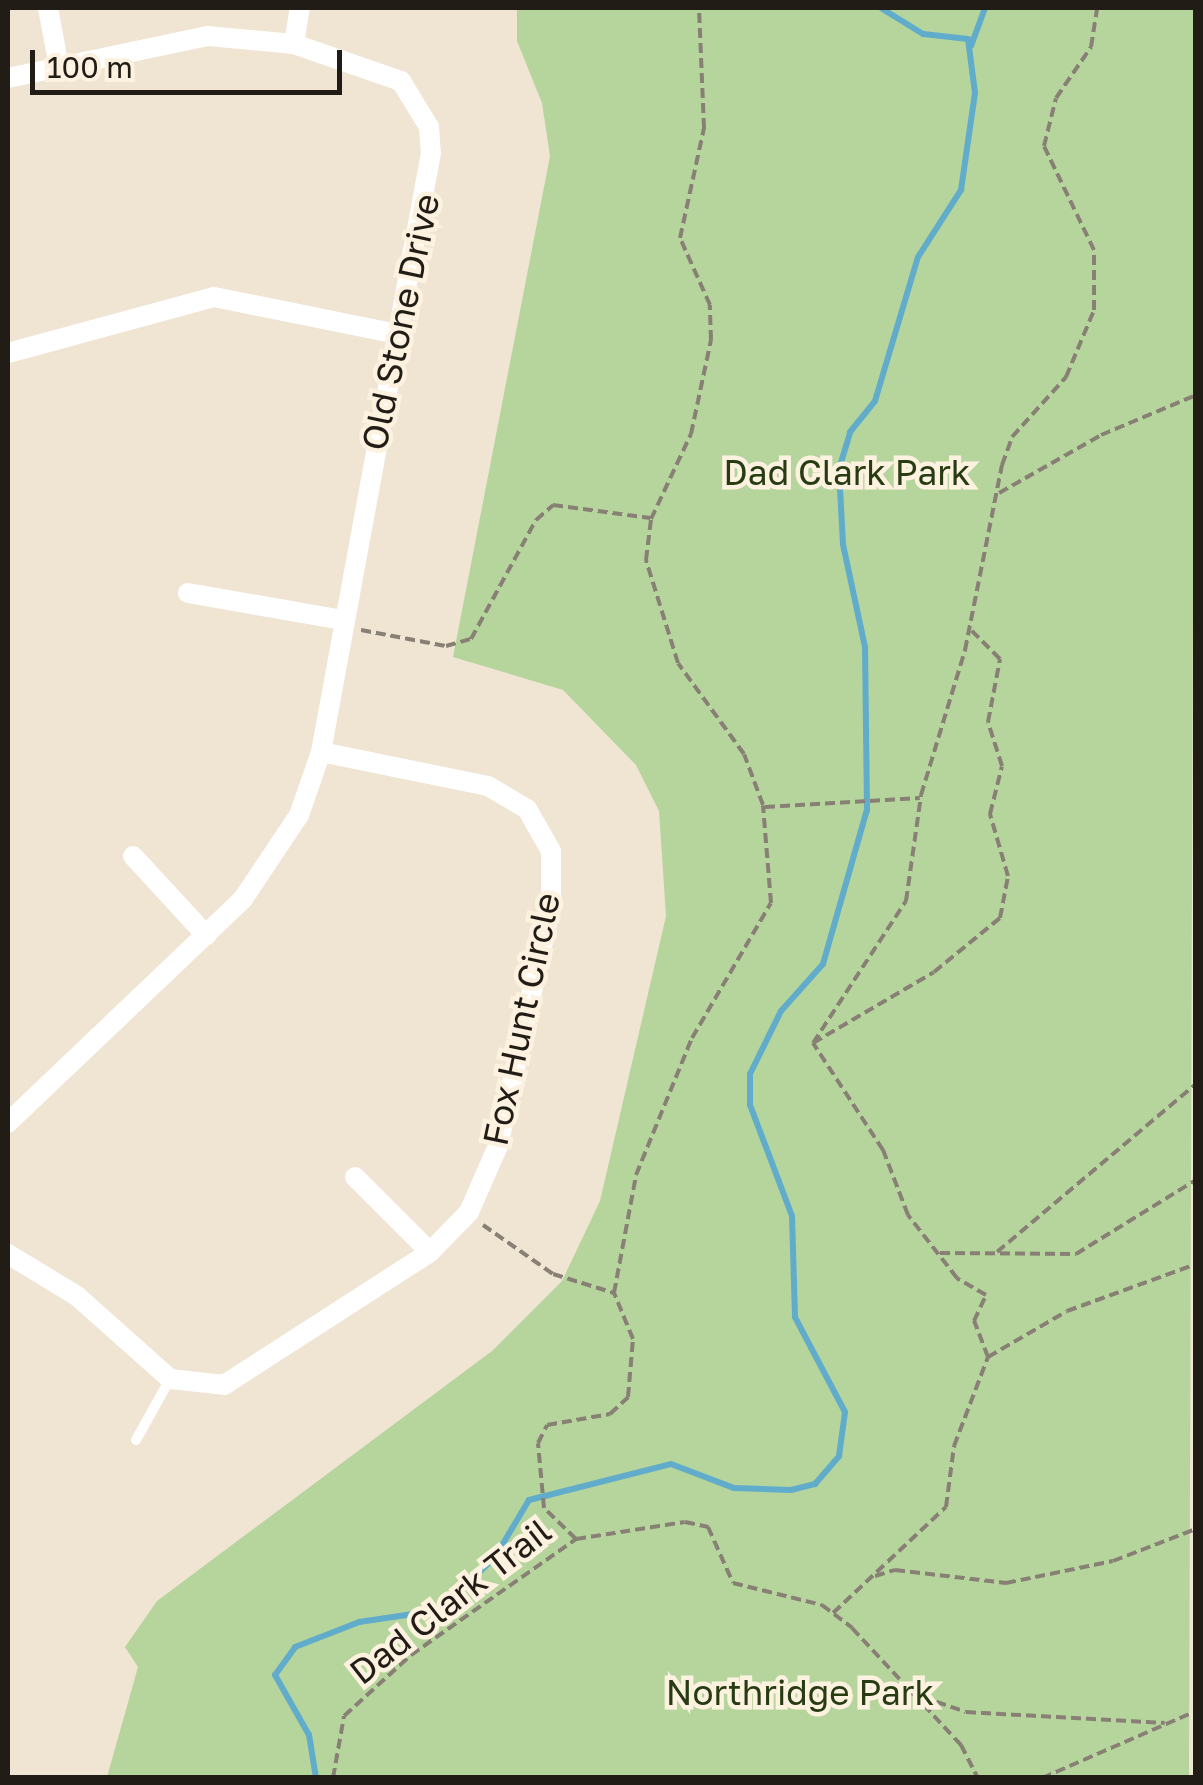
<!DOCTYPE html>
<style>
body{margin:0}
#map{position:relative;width:1203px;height:1785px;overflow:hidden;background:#f0e4d3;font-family:"Golos Text",sans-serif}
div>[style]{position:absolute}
.green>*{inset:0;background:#b6d59d}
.stream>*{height:6px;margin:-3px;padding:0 3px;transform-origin:3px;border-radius:3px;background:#61accb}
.path>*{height:4px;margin-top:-2px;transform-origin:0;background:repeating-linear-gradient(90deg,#888074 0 10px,transparent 0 15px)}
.lane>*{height:10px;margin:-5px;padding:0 5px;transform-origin:5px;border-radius:5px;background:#fff}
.street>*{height:20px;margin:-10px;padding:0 10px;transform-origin:10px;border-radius:10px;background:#fff}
span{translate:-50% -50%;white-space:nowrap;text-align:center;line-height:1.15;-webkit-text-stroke:9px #fdf1e0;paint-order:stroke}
.street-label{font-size:35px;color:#211c16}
.park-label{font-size:35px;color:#273c12}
.frame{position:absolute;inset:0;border:10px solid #211c16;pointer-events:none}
.scale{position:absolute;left:30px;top:50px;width:312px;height:45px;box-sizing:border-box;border:5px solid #211c16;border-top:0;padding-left:12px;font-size:30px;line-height:35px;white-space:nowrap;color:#211c16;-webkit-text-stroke:8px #fdf1e0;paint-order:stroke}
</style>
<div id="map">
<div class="green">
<div style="clip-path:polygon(517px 8px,1195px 8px,1189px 1777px,107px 1777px,138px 1667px,125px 1647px,157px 1601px,492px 1351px,562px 1281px,600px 1201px,666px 916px,659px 811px,636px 765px,563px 690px,453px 657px,550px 156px,542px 103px,517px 41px)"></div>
</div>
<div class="stream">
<div style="left:971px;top:46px;width:40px;rotate:-69.8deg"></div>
<div style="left:316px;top:1778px;width:44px;rotate:-99.2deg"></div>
<div style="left:309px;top:1735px;width:69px;rotate:-119.5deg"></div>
<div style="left:275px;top:1675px;width:34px;rotate:-54deg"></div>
<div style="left:295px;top:1647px;width:69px;rotate:-21.3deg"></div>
<div style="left:359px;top:1622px;width:82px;rotate:-8.4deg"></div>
<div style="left:440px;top:1610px;width:76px;rotate:-43.9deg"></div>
<div style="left:495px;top:1557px;width:66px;rotate:-59.2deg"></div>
<div style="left:529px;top:1500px;width:146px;rotate:-14.2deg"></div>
<div style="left:671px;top:1464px;width:67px;rotate:20.9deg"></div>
<div style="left:734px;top:1488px;width:57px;rotate:2deg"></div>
<div style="left:791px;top:1490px;width:25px;rotate:-14deg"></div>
<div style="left:815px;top:1484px;width:37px;rotate:-49deg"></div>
<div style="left:839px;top:1456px;width:44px;rotate:-82.2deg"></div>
<div style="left:845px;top:1412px;width:107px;rotate:-117.8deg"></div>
<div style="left:795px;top:1317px;width:101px;rotate:-91.7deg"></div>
<div style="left:792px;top:1216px;width:119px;rotate:-110.7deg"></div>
<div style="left:750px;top:1105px;width:31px;rotate:-90deg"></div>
<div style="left:750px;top:1074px;width:70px;rotate:-63.8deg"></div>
<div style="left:781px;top:1011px;width:63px;rotate:-48.2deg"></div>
<div style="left:823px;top:964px;width:160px;rotate:-74.1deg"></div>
<div style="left:867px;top:810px;width:163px;rotate:-90.7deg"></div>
<div style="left:865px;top:647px;width:105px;rotate:-102.1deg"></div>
<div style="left:843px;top:544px;width:75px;rotate:-93.1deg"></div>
<div style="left:839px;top:469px;width:39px;rotate:-73deg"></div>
<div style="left:850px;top:432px;width:40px;rotate:-51deg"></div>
<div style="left:875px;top:401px;width:150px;rotate:-73.4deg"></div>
<div style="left:918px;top:257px;width:80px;rotate:-57.3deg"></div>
<div style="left:961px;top:190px;width:98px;rotate:-81.8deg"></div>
<div style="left:975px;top:93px;width:54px;rotate:-97.4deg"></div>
<div style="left:968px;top:39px;width:45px;rotate:-173.7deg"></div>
<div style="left:923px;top:34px;width:49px;rotate:-148.2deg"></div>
</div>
<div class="path">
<div style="left:999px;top:493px;width:117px;rotate:-29.6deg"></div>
<div style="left:1101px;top:435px;width:103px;rotate:-22.8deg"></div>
<div style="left:361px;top:630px;width:86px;rotate:10.7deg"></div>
<div style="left:446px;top:646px;width:26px;rotate:-16deg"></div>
<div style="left:471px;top:639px;width:136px;rotate:-61.4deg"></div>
<div style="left:536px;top:520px;width:23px;rotate:-41deg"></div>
<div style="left:553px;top:505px;width:98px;rotate:7.6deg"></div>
<div style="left:765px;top:807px;width:155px;rotate:-3.3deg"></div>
<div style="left:813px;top:1043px;width:140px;rotate:-30.4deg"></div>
<div style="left:934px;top:972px;width:85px;rotate:-39.3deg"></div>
<div style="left:1000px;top:918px;width:43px;rotate:-79.2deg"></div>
<div style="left:1008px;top:876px;width:65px;rotate:-106.2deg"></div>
<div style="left:990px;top:814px;width:49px;rotate:-76deg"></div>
<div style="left:1002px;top:766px;width:46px;rotate:-107.7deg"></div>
<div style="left:988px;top:722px;width:64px;rotate:-79.2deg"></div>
<div style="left:1000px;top:659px;width:44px;rotate:-135deg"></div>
<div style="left:483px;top:1225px;width:85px;rotate:35deg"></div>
<div style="left:553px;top:1274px;width:64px;rotate:17.3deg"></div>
<div style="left:997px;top:1252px;width:260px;rotate:-40.2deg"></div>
<div style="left:940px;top:1253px;width:136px;rotate:0.4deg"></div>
<div style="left:1076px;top:1254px;width:141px;rotate:-31.7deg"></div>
<div style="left:988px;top:1357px;width:91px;rotate:-30.2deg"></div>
<div style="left:1067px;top:1311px;width:137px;rotate:-20deg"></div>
<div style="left:576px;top:1539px;width:110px;rotate:-8.9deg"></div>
<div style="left:685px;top:1522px;width:24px;rotate:12deg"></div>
<div style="left:708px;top:1527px;width:61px;rotate:65.9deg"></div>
<div style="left:733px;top:1583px;width:92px;rotate:13.9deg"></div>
<div style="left:822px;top:1605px;width:38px;rotate:37deg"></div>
<div style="left:852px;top:1628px;width:160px;rotate:47deg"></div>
<div style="left:961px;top:1745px;width:37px;rotate:63deg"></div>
<div style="left:875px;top:1576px;width:21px;rotate:-17deg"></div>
<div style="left:895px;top:1570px;width:112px;rotate:6.7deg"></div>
<div style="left:1006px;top:1583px;width:109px;rotate:-11.6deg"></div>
<div style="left:1113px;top:1561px;width:89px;rotate:-21.1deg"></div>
<div style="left:833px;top:1613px;width:155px;rotate:-43.2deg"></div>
<div style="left:946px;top:1507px;width:62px;rotate:-82.5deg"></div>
<div style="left:954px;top:1446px;width:95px;rotate:-69.1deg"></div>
<div style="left:988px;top:1357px;width:39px;rotate:-111deg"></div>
<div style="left:974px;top:1321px;width:29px;rotate:-65deg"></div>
<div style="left:986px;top:1295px;width:34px;rotate:-150deg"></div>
<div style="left:957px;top:1278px;width:80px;rotate:-127.9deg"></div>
<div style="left:908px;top:1215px;width:70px;rotate:-111deg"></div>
<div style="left:883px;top:1150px;width:128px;rotate:-123.2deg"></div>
<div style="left:813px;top:1043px;width:170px;rotate:-56.8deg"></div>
<div style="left:906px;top:901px;width:107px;rotate:-81.9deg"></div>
<div style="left:921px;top:795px;width:152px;rotate:-73.1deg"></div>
<div style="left:965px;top:650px;width:189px;rotate:-78.7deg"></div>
<div style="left:1002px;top:465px;width:30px;rotate:-70deg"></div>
<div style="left:1012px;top:437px;width:81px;rotate:-48deg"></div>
<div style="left:1066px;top:377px;width:73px;rotate:-67.3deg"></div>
<div style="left:1094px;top:310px;width:60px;rotate:-90deg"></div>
<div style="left:1094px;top:250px;width:115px;rotate:-115.7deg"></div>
<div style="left:1044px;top:146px;width:49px;rotate:-76deg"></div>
<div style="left:1056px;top:98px;width:62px;rotate:-55.5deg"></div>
<div style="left:1091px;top:47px;width:39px;rotate:-81deg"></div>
<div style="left:908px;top:1692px;width:61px;rotate:19deg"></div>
<div style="left:966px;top:1712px;width:199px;rotate:3.2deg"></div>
<div style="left:333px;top:1778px;width:63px;rotate:-79.9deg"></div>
<div style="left:344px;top:1716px;width:91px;rotate:-42.3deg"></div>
<div style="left:411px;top:1655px;width:202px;rotate:-35.1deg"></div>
<div style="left:576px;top:1539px;width:45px;rotate:-135.9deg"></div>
<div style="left:544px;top:1508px;width:65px;rotate:-95.3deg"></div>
<div style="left:538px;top:1443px;width:20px;rotate:-63deg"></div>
<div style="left:547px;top:1425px;width:64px;rotate:-9.9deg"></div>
<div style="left:610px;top:1414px;width:25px;rotate:-43deg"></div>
<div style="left:628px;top:1397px;width:58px;rotate:-85.1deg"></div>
<div style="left:633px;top:1339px;width:50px;rotate:-112.4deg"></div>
<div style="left:614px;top:1293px;width:120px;rotate:-79.4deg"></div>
<div style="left:636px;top:1175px;width:148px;rotate:-67.8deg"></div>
<div style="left:692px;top:1038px;width:156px;rotate:-59.7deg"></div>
<div style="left:771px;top:903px;width:98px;rotate:-94.7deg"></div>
<div style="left:763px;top:805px;width:54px;rotate:-110.4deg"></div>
<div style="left:744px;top:754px;width:112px;rotate:-126deg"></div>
<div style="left:678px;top:663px;width:108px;rotate:-107.3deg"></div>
<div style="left:646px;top:560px;width:41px;rotate:-83deg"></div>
<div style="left:651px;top:519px;width:94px;rotate:-64.8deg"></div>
<div style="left:691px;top:434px;width:96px;rotate:-78deg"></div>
<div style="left:711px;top:340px;width:35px;rotate:-92deg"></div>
<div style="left:710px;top:305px;width:73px;rotate:-114.1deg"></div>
<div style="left:680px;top:238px;width:113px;rotate:-77.7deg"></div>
<div style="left:704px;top:128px;width:120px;rotate:-92.4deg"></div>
<div style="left:1042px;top:1778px;width:168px;rotate:-23.5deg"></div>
</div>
<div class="lane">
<div style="left:136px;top:1440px;width:70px;rotate:-60.9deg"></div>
</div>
<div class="street">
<div style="left:48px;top:8px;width:60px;rotate:79.4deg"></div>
<div style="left:294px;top:44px;width:36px;rotate:-81deg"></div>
<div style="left:8px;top:78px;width:204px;rotate:-11.9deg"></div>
<div style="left:208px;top:36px;width:86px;rotate:5.3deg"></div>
<div style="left:294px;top:44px;width:113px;rotate:19.1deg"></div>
<div style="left:401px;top:81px;width:54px;rotate:58.7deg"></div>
<div style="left:429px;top:127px;width:26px;rotate:86deg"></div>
<div style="left:431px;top:153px;width:609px;rotate:100.41deg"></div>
<div style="left:321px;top:752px;width:67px;rotate:109.2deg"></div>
<div style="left:299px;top:815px;width:101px;rotate:123.7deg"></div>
<div style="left:243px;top:899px;width:325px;rotate:136.4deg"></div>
<div style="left:8px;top:353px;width:213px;rotate:-15.2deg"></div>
<div style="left:214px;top:297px;width:187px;rotate:11.4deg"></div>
<div style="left:188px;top:593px;width:157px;rotate:9.9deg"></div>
<div style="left:133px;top:856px;width:108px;rotate:47.3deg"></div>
<div style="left:355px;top:1177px;width:106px;rotate:45deg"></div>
<div style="left:8px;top:1254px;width:81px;rotate:31.3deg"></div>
<div style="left:77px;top:1296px;width:125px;rotate:41.7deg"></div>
<div style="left:170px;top:1379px;width:54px;rotate:6.3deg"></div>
<div style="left:224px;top:1385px;width:245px;rotate:-32.8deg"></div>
<div style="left:430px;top:1252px;width:56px;rotate:-45.7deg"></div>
<div style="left:469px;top:1212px;width:72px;rotate:-66.3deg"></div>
<div style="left:498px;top:1146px;width:247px;rotate:-77.6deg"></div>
<div style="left:551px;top:905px;width:54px;rotate:-90deg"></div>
<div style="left:551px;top:851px;width:48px;rotate:-119.7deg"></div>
<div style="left:527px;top:809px;width:45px;rotate:-149.5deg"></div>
<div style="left:488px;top:786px;width:170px;rotate:-168.5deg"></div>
</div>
<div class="street-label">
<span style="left:400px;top:322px;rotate:-78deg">Old Stone Drive</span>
<span style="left:521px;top:1019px;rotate:-78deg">Fox Hunt Circle</span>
<span style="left:450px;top:1601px;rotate:-38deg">Dad Clark Trail</span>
</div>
<div class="park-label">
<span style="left:847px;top:472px">Dad Clark Park</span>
<span style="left:800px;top:1692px">Northridge Park</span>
</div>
<div class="frame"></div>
<div class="scale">100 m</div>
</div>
